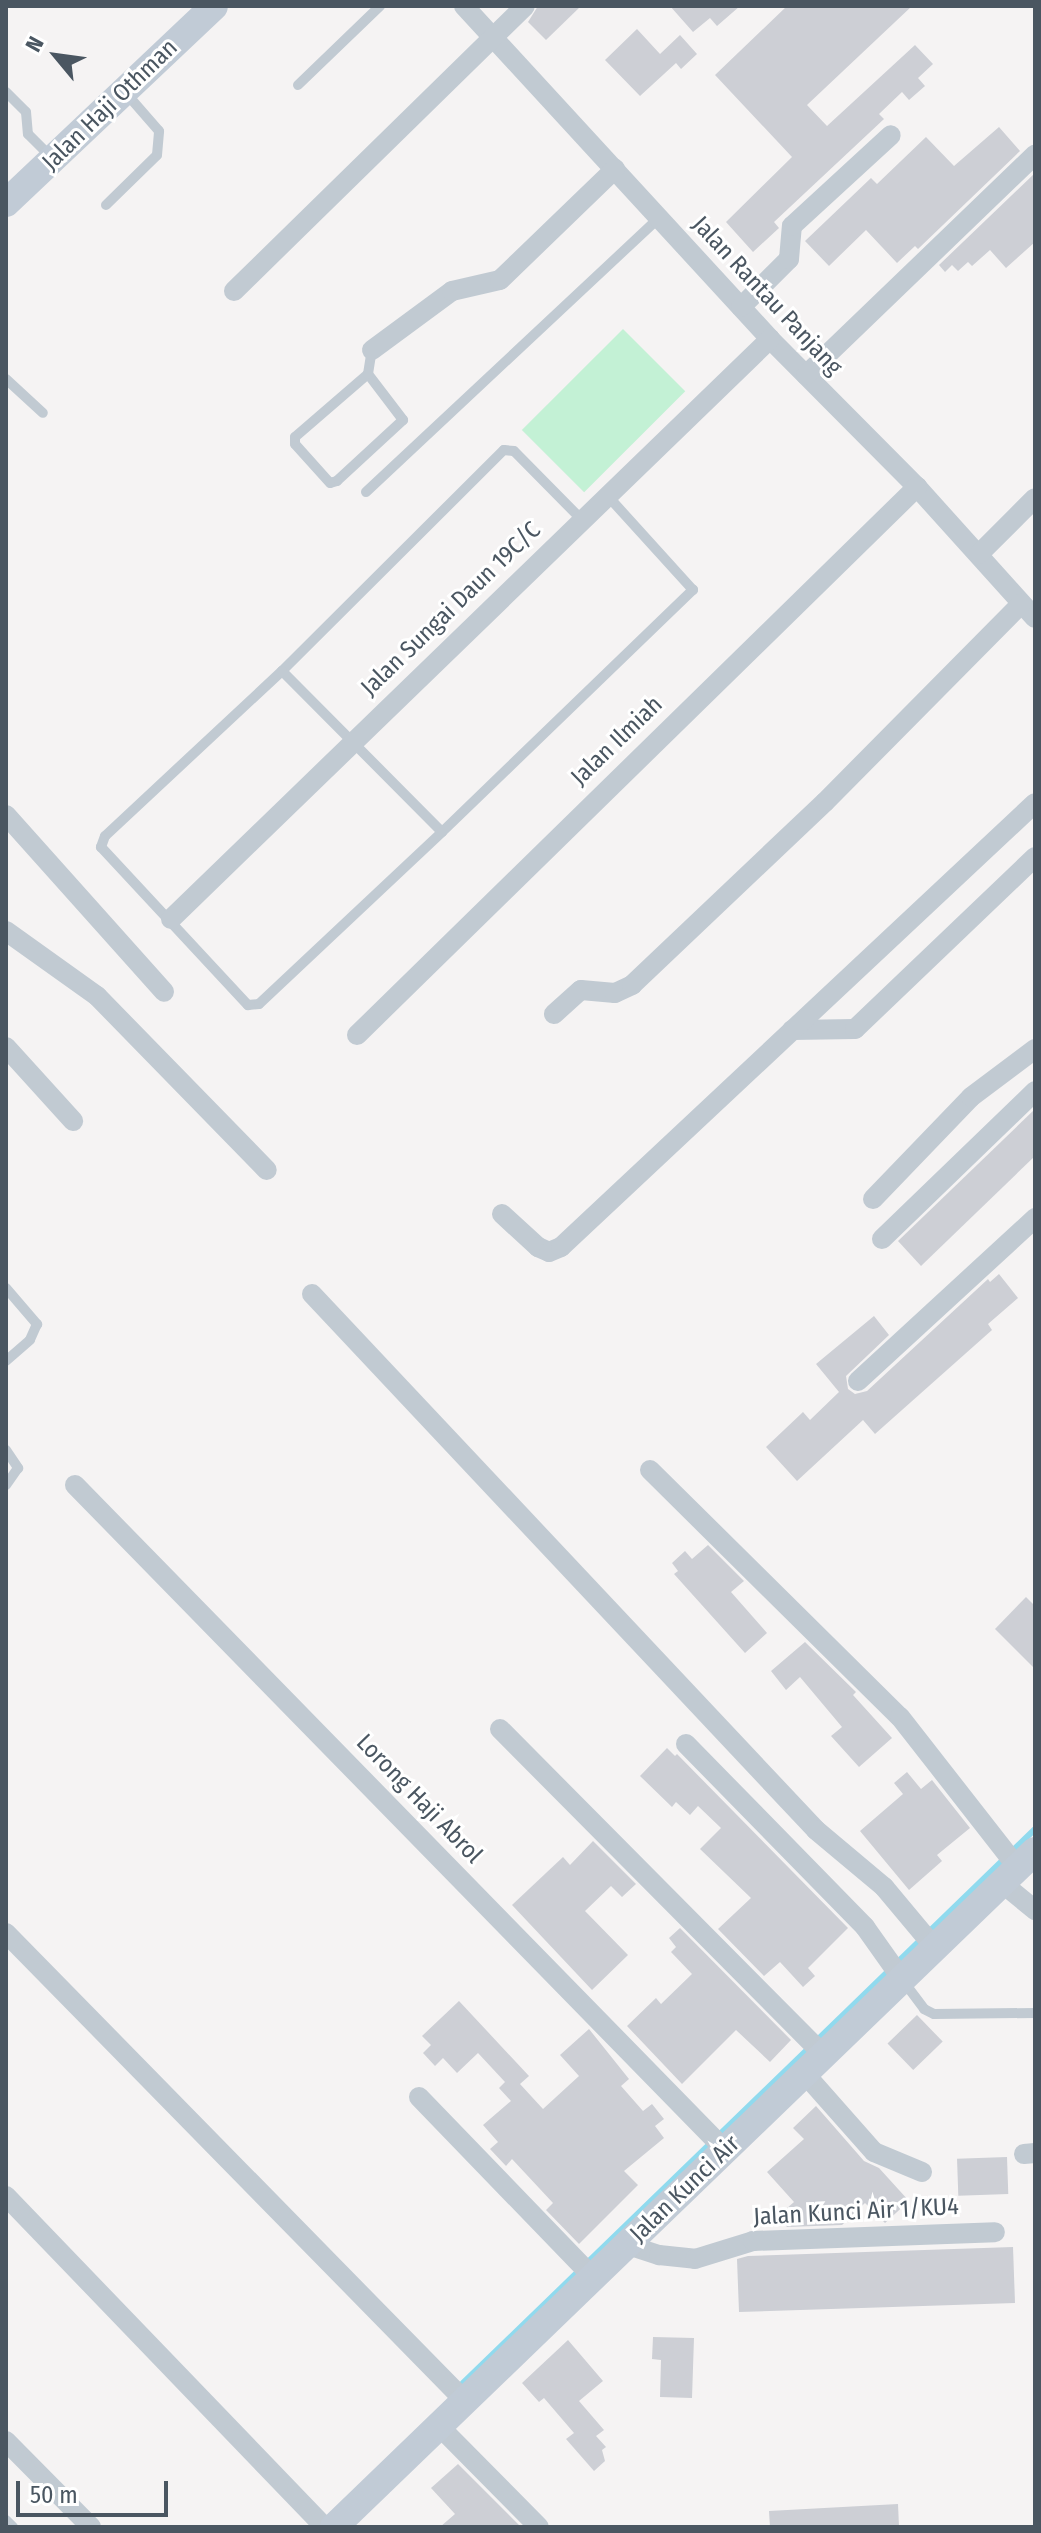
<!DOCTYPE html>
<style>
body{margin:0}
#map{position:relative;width:1041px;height:2533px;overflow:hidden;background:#f5f3f3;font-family:"Fira Sans Condensed",sans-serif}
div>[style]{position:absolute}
.green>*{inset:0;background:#c3f1d5;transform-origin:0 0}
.stream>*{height:6px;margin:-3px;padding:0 3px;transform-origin:3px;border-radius:3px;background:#90daee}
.building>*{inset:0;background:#cdcfd5;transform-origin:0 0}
.lane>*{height:10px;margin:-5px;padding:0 5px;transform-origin:5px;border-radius:5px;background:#c1cad2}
.street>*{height:20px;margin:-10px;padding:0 10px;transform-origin:10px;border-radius:10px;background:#c1cad2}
.secondary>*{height:28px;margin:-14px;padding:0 14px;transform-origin:14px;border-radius:14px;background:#c1cbd6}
span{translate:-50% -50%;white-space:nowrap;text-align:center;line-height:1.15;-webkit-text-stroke:6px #fff;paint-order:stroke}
.street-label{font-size:24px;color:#4a5661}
.frame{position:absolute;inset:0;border:8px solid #4a5661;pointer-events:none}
.north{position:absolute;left:16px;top:16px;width:80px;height:80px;-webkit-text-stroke:6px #fff;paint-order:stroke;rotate:299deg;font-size:22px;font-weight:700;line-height:32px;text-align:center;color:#4a5661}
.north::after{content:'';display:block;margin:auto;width:28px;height:36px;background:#4a5661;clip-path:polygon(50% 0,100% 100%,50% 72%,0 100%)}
.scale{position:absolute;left:16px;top:2481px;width:152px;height:36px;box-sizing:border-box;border:4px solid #4a5661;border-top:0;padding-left:10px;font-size:24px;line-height:28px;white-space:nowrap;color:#4a5661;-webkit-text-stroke:6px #fff;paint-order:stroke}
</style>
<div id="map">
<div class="green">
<div style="left:623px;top:329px;width:88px;height:143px;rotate:45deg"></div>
</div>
<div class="stream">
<div style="left:463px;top:2383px;width:796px;rotate:-44.08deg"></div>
</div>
<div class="building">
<div style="clip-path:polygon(538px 6px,581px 6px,546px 40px,528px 22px)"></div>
<div style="clip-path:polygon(670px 6px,740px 6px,717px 26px,710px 18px,693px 32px)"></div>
<div style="clip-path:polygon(787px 6px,912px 6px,807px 105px,827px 126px,915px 45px,933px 64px,918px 78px,925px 86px,909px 100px,902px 92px,879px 114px,884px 119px,774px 222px,779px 228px,753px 252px,726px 222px,792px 157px,715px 75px)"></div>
<div style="clip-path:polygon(637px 29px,660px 54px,680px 35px,697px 54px,681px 69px,676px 63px,640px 96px,605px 60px)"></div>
<div style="clip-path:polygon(999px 127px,1020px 151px,918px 249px,915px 246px,897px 263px,866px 230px,829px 266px,805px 241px,871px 178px,877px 184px,926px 137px,954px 166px)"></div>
<div style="clip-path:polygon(1035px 173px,1035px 242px,1006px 268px,990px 250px,972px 266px,968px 262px,958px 271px,952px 265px,945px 272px,939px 265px)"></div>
<div style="clip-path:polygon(1035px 1109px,1035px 1156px,921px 1266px,898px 1241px)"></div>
<div style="clip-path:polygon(999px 1274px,1018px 1298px,988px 1324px,992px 1330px,875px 1434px,863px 1420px,797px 1481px,766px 1447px,803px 1412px,810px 1420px,839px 1392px,816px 1364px,874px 1316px,889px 1335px,846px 1376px,848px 1389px,855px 1394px,867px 1391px,988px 1279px,990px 1282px)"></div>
<div style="clip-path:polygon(708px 1545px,744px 1581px,731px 1592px,767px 1633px,745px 1653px,674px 1574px,678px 1571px,672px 1563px,685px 1551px,692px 1559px)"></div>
<div style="clip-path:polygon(1026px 1597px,1035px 1606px,1035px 1669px,995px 1629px)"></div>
<div style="clip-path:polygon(805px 1642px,856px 1692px,853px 1695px,892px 1738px,859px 1767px,831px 1736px,842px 1727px,800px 1677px,786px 1690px,771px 1671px)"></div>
<div style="clip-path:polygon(667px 1748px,675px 1756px,677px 1754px,848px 1928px,808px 1968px,815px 1976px,803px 1987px,780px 1962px,764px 1976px,718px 1929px,751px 1898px,700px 1849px,721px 1828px,698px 1806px,690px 1815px,676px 1802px,672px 1807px,640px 1776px)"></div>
<div style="clip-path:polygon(907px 1772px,921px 1789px,932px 1780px,970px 1828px,937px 1855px,942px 1861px,909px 1890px,860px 1831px,903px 1794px,894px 1783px)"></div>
<div style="clip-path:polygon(593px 1841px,636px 1884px,622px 1897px,611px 1886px,585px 1911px,628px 1955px,592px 1990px,512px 1905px,563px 1857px,570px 1865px)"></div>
<div style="clip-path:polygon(680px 1928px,791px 2040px,770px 2062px,736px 2030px,682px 2084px,627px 2026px,656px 1998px,661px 2004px,692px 1974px,671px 1952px,676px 1947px,669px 1938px)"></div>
<div style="clip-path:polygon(459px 2001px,529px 2076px,520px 2084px,543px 2109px,579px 2076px,560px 2055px,589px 2029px,629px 2079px,621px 2086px,643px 2111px,652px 2104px,664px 2119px,655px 2126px,664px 2138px,624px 2171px,638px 2185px,579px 2244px,546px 2210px,553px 2203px,512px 2159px,506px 2166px,490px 2149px,498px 2142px,483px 2125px,511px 2101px,499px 2088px,505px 2082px,478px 2053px,457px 2073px,443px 2058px,435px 2066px,423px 2053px,431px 2045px,422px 2036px)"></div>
<div style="left:917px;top:2015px;width:37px;height:41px;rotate:46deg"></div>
<div style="clip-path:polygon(816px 2106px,864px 2161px,879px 2168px,909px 2201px,885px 2223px,865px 2203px,842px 2225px,787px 2227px,778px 2216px,794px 2202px,767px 2172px,804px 2139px,793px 2128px)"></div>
<div style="left:1007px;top:2157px;width:37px;height:50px;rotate:88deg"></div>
<div style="clip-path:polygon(1013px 2247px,1015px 2303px,739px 2312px,737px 2259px,748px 2256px)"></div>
<div style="clip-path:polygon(653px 2337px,694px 2338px,692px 2398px,660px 2397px,661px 2360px,652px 2359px)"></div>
<div style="clip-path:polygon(568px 2340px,603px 2381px,579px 2401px,604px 2430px,596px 2436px,606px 2447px,602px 2450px,605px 2461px,594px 2471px,566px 2439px,574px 2433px,544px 2398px,539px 2402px,522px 2383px)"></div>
<div style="clip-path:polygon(458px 2464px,521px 2527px,440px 2527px,455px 2514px,431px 2488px)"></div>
<div style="clip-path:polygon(898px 2504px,899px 2527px,770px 2527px,769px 2511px)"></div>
</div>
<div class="lane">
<div style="left:298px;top:85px;width:114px;rotate:-43.9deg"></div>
<div style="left:6px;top:92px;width:28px;rotate:45deg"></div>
<div style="left:26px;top:112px;width:22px;rotate:85deg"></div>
<div style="left:28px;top:134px;width:34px;rotate:45deg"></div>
<div style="left:106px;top:205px;width:71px;rotate:-44.4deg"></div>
<div style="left:157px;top:155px;width:24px;rotate:-85deg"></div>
<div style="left:159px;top:131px;width:52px;rotate:-131.1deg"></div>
<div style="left:368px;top:374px;width:58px;rotate:52.7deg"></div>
<div style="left:403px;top:420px;width:90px;rotate:137.3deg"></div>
<div style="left:337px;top:481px;width:7px;rotate:164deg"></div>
<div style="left:330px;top:483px;width:52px;rotate:-131.9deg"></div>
<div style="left:295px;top:444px;width:7px;rotate:-90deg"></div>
<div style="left:295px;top:437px;width:96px;rotate:-40.8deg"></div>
<div style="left:368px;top:374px;width:24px;rotate:-81deg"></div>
<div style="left:6px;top:379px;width:50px;rotate:42.6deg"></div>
<div style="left:366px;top:492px;width:401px;rotate:-43.1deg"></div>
<div style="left:282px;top:671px;width:313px;rotate:-44.9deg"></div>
<div style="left:504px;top:450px;width:10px;rotate:6deg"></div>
<div style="left:514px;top:451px;width:97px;rotate:45.4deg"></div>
<div style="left:442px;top:832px;width:227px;rotate:-134.8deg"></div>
<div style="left:282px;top:671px;width:242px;rotate:137deg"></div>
<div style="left:105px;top:836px;width:12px;rotate:110deg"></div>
<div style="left:101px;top:847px;width:216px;rotate:47.1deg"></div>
<div style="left:248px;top:1005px;width:11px;rotate:-5deg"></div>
<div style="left:259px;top:1004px;width:251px;rotate:-43.2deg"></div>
<div style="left:442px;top:832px;width:349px;rotate:-44deg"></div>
<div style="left:693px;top:590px;width:128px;rotate:-132.2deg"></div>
<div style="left:6px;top:1288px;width:48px;rotate:49.3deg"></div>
<div style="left:37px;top:1324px;width:17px;rotate:114deg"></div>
<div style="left:30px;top:1340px;width:32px;rotate:139deg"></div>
<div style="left:6px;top:1450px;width:22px;rotate:56deg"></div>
<div style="left:18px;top:1468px;width:21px;rotate:125deg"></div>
<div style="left:904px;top:1982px;width:34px;rotate:53deg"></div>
<div style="left:924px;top:2009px;width:11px;rotate:27deg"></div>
<div style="left:934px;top:2014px;width:101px;rotate:-0.6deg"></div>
<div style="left:6px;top:2520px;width:10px;rotate:45deg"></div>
</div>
<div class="street">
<div style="left:464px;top:6px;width:452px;rotate:47.4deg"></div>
<div style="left:770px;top:339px;width:209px;rotate:45.2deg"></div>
<div style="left:917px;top:487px;width:176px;rotate:48deg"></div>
<div style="left:234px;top:291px;width:407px;rotate:-44.4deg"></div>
<div style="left:741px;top:307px;width:68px;rotate:-45deg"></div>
<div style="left:789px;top:259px;width:33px;rotate:-85deg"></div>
<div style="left:792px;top:226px;width:134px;rotate:-42.6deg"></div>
<div style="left:372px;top:350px;width:99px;rotate:-36.4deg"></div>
<div style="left:452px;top:291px;width:49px;rotate:-12.9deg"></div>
<div style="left:500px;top:280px;width:160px;rotate:-44deg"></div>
<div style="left:806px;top:375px;width:318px;rotate:-43.9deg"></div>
<div style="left:979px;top:554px;width:79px;rotate:-45deg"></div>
<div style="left:6px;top:815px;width:237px;rotate:48.2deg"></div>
<div style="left:171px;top:919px;width:834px;rotate:-44.08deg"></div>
<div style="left:6px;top:931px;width:112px;rotate:35.5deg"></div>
<div style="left:97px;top:996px;width:243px;rotate:45.7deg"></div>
<div style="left:554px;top:1014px;width:36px;rotate:-42deg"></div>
<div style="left:581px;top:990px;width:34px;rotate:5deg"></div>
<div style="left:615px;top:993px;width:19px;rotate:-25deg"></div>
<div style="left:632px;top:985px;width:266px;rotate:-43.5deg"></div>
<div style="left:825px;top:802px;width:279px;rotate:-45.3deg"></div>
<div style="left:792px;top:1030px;width:63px;rotate:-0.9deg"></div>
<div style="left:855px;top:1029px;width:249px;rotate:-43.7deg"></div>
<div style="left:357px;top:1035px;width:784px;rotate:-44.38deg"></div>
<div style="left:6px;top:1047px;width:100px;rotate:47.8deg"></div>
<div style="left:873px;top:1199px;width:141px;rotate:-46.1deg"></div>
<div style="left:971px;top:1097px;width:80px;rotate:-36.9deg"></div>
<div style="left:502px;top:1214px;width:49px;rotate:42.5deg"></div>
<div style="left:538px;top:1247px;width:12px;rotate:24deg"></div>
<div style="left:549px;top:1252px;width:13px;rotate:-23deg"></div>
<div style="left:561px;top:1247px;width:649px;rotate:-43.13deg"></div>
<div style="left:882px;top:1239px;width:213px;rotate:-44deg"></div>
<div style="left:312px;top:1294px;width:736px;rotate:46.76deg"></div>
<div style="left:816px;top:1830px;width:89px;rotate:40deg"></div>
<div style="left:884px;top:1887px;width:80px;rotate:50.1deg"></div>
<div style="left:858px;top:1381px;width:241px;rotate:-42.6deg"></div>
<div style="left:650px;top:1470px;width:351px;rotate:44.7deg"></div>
<div style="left:900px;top:1717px;width:192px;rotate:52deg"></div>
<div style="left:75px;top:1485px;width:930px;rotate:45.65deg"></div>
<div style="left:500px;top:1729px;width:460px;rotate:45.2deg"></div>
<div style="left:686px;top:1744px;width:256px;rotate:45.6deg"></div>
<div style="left:865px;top:1927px;width:64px;rotate:54.6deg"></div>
<div style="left:1002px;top:1883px;width:43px;rotate:39.3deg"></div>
<div style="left:6px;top:1933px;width:656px;rotate:45.56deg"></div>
<div style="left:805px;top:2074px;width:104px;rotate:48.5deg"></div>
<div style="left:874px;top:2152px;width:52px;rotate:22.6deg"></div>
<div style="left:419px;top:2097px;width:250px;rotate:46deg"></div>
<div style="left:1024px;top:2154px;width:11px;rotate:-5deg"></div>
<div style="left:6px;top:2196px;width:459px;rotate:46.1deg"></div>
<div style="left:628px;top:2245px;width:33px;rotate:18deg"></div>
<div style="left:659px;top:2255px;width:36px;rotate:6deg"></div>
<div style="left:695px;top:2259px;width:61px;rotate:-17.2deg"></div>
<div style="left:753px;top:2241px;width:242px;rotate:-2.1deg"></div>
<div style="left:439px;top:2426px;width:142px;rotate:45.3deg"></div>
<div style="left:6px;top:2441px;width:121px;rotate:45.3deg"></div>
</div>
<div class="secondary">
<div style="left:6px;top:203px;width:286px;rotate:-43.4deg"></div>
<div style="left:334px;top:2527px;width:974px;rotate:-43.96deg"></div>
</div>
<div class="street-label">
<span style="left:110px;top:105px;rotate:-44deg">Jalan Haji Othman</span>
<span style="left:767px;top:296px;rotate:47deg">Jalan Rantau Panjang</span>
<span style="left:451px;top:609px;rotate:-44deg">Jalan Sungai Daun 19C/C</span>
<span style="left:617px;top:741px;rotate:-44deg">Jalan Ilmiah</span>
<span style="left:419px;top:1799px;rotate:46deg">Lorong Haji Abrol</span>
<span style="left:685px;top:2189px;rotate:-44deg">Jalan Kunci Air</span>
<span style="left:856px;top:2212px;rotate:-3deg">Jalan Kunci Air 1/KU4</span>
</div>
<div class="frame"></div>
<div class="north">N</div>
<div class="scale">50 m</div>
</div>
